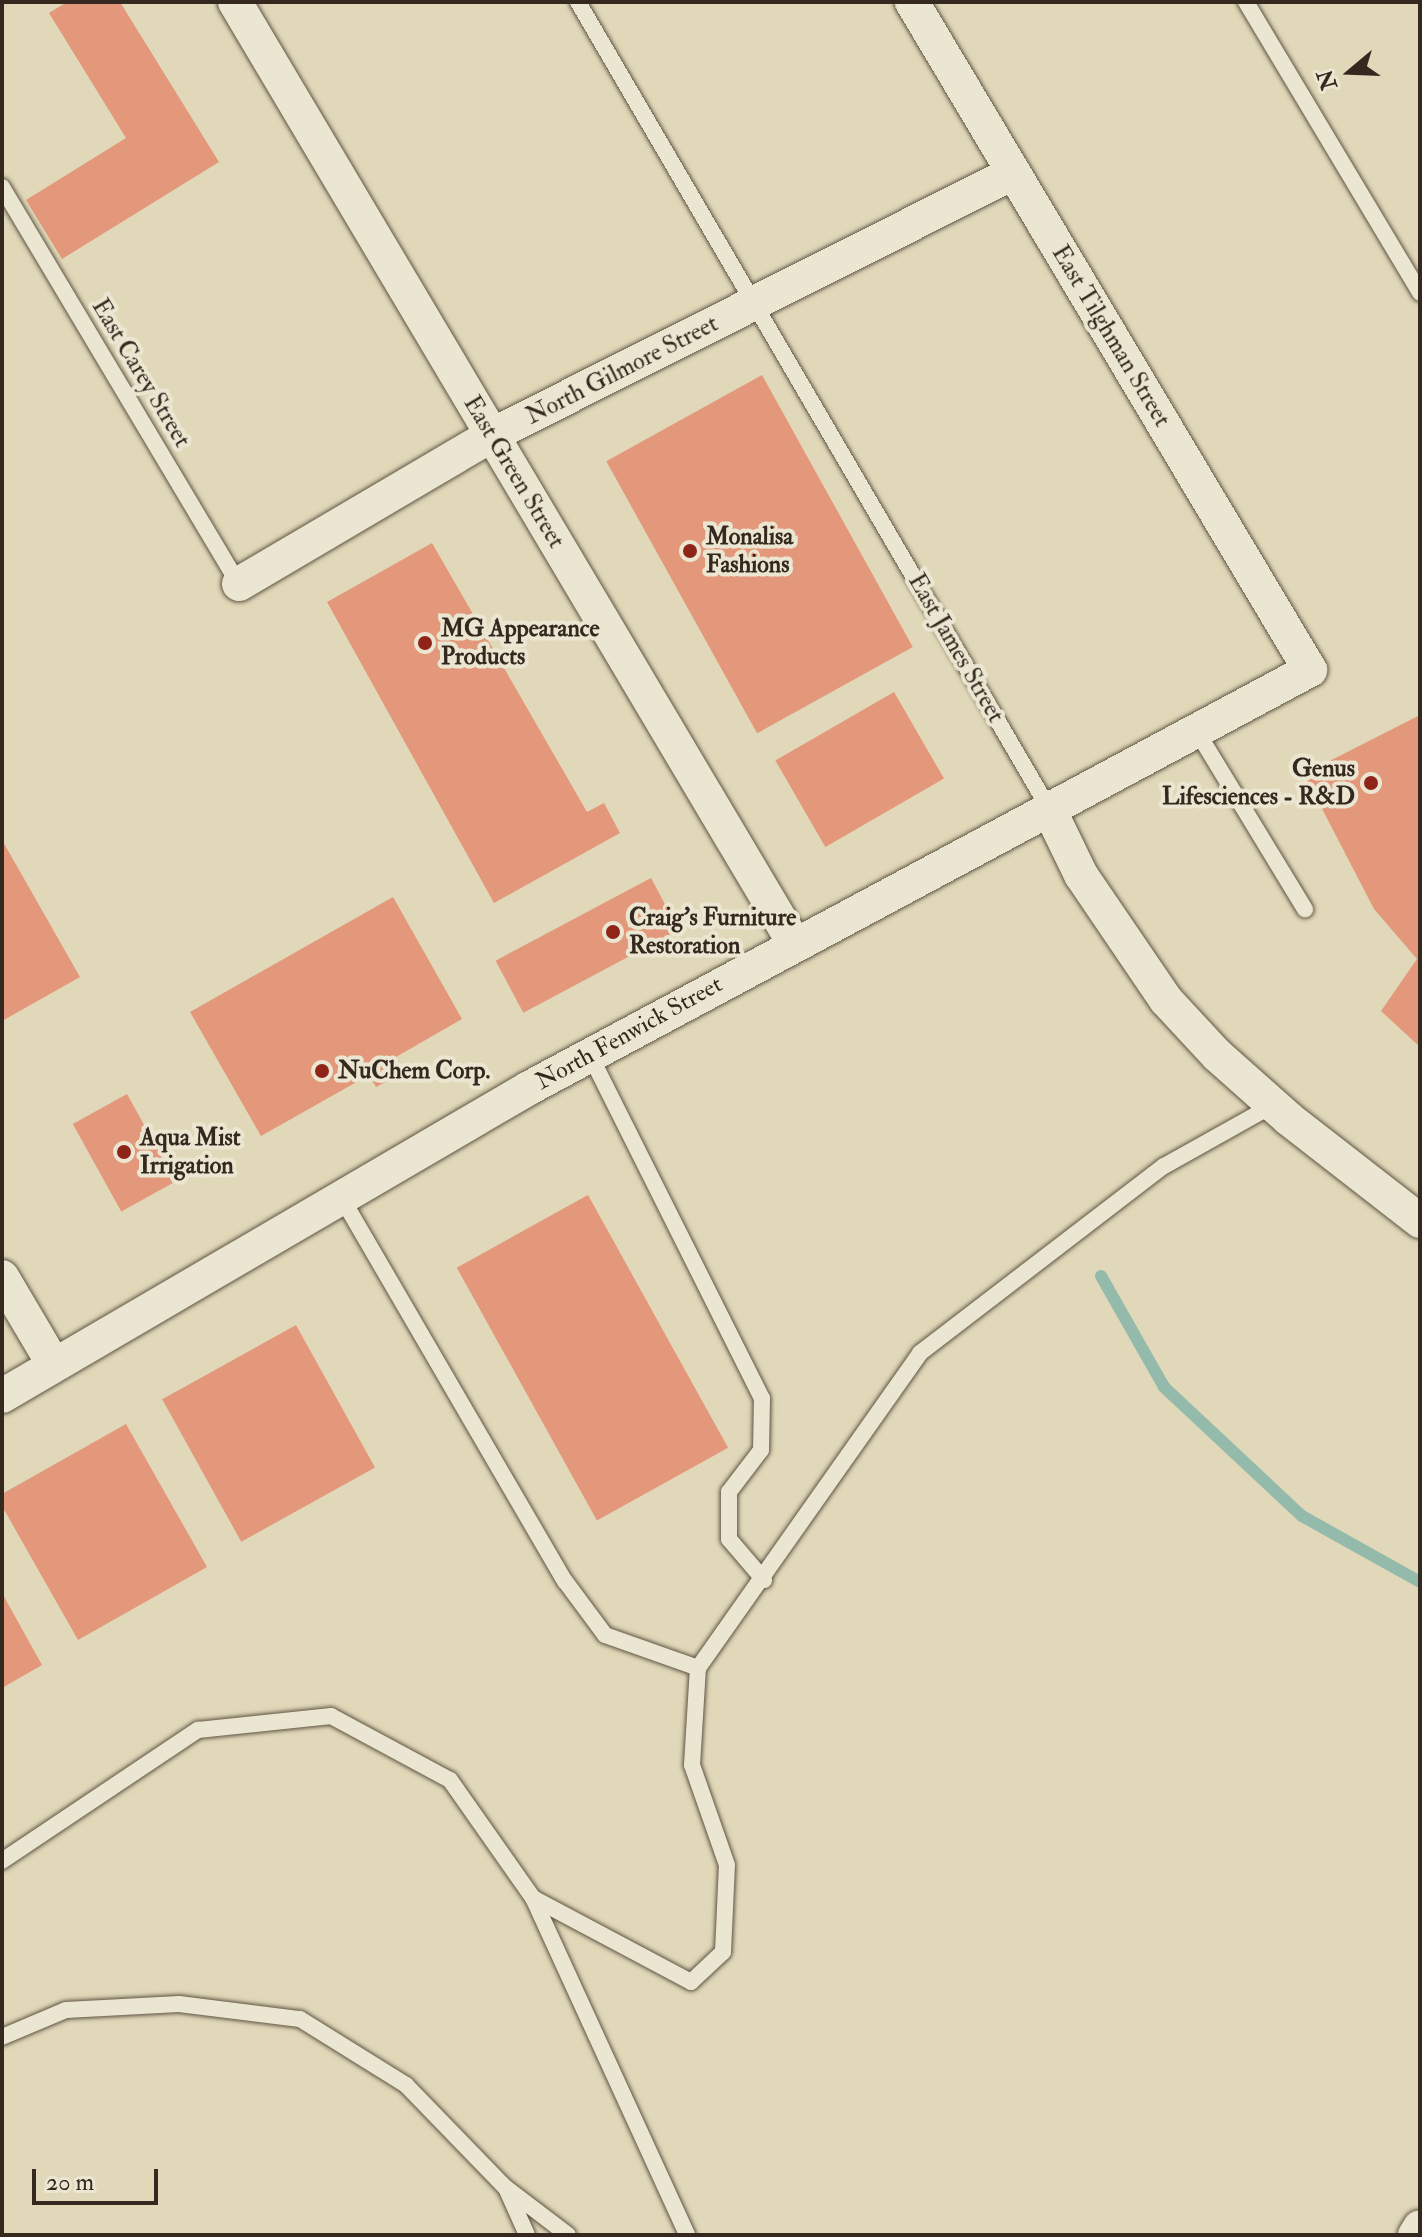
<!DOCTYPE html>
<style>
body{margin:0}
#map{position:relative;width:1422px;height:2237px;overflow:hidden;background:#e0d8b8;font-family:"IM FELL Double Pica",serif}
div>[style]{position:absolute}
.stream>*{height:12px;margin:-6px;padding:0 6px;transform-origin:6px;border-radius:6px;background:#94baab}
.building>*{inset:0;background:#e3977b;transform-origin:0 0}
.roads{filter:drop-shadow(0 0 2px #605445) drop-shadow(0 0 2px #605445)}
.lane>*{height:16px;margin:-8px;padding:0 8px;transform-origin:8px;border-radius:8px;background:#ebe6d1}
.street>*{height:34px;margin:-17px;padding:0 17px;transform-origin:17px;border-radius:17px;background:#ebe6d1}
.dots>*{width:22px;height:22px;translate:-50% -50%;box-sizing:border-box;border:4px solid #ebe6d1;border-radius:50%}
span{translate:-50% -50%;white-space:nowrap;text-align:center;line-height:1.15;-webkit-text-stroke:8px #ebe6d1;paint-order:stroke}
.street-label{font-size:24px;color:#35281f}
.poi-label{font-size:24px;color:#35281f;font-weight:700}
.left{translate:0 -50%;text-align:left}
.right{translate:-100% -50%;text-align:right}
.frame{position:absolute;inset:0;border:4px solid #35281f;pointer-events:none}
.north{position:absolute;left:1310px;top:32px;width:80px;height:80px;-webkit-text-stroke:6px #ebe6d1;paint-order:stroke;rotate:251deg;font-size:22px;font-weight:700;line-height:32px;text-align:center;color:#35281f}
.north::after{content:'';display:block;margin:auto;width:28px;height:36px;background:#35281f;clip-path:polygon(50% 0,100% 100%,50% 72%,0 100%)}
.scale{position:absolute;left:32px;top:2169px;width:126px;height:36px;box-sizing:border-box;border:4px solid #35281f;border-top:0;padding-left:10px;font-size:24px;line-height:28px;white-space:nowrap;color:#35281f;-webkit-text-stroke:6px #ebe6d1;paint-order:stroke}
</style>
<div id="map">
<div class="stream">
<div style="left:1101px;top:1276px;width:128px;rotate:60.4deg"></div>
<div style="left:1164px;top:1387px;width:189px;rotate:43.1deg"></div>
<div style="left:1302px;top:1516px;width:135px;rotate:29.2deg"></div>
</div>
<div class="building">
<div style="clip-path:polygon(67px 2px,120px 2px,219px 162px,62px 259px,26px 200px,126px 138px,49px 13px)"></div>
<div style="left:762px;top:375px;width:311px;height:178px;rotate:61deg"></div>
<div style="clip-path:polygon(432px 543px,587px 812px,604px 803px,620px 833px,494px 903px,327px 602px)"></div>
<div style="left:894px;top:692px;width:100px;height:137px;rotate:60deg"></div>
<div style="clip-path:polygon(1420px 715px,1420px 1047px,1381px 1011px,1417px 959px,1374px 909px,1304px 774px)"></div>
<div style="clip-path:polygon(2px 840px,80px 977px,2px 1021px)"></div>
<div style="left:651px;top:878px;width:59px;height:176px;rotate:62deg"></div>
<div style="clip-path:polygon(393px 897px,462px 1019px,389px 1061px,397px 1076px,376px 1087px,369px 1075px,261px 1136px,190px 1012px)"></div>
<div style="left:127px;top:1094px;width:100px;height:62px;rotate:61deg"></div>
<div style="left:588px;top:1195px;width:289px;height:150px;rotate:61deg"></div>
<div style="left:296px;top:1325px;width:163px;height:153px;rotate:61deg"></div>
<div style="clip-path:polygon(126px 1424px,207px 1567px,78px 1640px,2px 1506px,2px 1494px)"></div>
<div style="clip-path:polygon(2px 1593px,42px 1665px,2px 1688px)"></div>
</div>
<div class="roads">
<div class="lane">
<div style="left:578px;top:2px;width:932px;rotate:59.72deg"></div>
<div style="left:1246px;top:2px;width:339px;rotate:59.1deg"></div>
<div style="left:2px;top:187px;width:462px;rotate:59.2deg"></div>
<div style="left:1196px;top:730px;width:210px;rotate:58.7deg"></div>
<div style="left:590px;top:1055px;width:384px;rotate:63.4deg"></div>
<div style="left:762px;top:1398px;width:52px;rotate:91.1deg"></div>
<div style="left:761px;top:1450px;width:53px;rotate:127.3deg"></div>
<div style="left:729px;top:1492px;width:47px;rotate:90deg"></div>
<div style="left:729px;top:1539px;width:54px;rotate:49.5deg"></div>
<div style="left:340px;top:1195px;width:447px;rotate:59.8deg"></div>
<div style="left:565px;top:1581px;width:67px;rotate:53.5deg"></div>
<div style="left:605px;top:1635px;width:99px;rotate:19.5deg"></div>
<div style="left:2px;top:1861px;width:236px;rotate:-33.8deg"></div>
<div style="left:198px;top:1730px;width:134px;rotate:-6deg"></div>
<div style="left:331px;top:1716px;width:135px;rotate:28.3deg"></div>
<div style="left:450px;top:1780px;width:144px;rotate:54.9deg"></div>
<div style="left:533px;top:1898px;width:371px;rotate:65.4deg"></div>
<div style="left:533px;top:1898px;width:179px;rotate:28deg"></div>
<div style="left:691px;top:1982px;width:44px;rotate:-43.2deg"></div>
<div style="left:723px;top:1952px;width:87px;rotate:-87.4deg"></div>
<div style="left:727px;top:1865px;width:106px;rotate:-109.3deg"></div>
<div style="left:692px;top:1765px;width:97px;rotate:-86.5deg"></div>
<div style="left:698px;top:1668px;width:385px;rotate:-54.8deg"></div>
<div style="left:920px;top:1353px;width:307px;rotate:-37.5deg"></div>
<div style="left:1164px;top:1166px;width:125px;rotate:-29.2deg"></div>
<div style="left:2px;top:2037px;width:69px;rotate:-22.9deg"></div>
<div style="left:66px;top:2010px;width:113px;rotate:-3deg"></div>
<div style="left:179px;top:2004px;width:122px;rotate:7.1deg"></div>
<div style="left:300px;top:2019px;width:125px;rotate:31.9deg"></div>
<div style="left:406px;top:2085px;width:142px;rotate:45.9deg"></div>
<div style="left:505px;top:2187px;width:79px;rotate:37.3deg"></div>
<div style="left:506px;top:2188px;width:51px;rotate:65.9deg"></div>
</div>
<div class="street">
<div style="left:235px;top:2px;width:1095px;rotate:59.29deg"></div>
<div style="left:239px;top:584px;width:294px;rotate:-30.5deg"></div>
<div style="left:492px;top:435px;width:583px;rotate:-26.7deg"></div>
<div style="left:1048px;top:807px;width:76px;rotate:64.1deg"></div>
<div style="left:1081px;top:875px;width:151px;rotate:55.8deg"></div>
<div style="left:1166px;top:1000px;width:75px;rotate:47.2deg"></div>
<div style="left:1217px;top:1055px;width:96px;rotate:41.6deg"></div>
<div style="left:1289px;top:1119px;width:166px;rotate:37.9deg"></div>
<div style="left:2px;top:1277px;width:102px;rotate:59.4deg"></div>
<div style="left:2px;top:1396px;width:610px;rotate:-30.3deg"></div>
<div style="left:529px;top:1088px;width:886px;rotate:-28.16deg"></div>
<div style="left:1310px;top:670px;width:778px;rotate:-120.79deg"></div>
<div style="left:1415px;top:2235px;width:9px;rotate:-58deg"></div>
</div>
</div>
<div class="dots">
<div style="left:690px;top:551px;background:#8f2418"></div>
<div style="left:425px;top:643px;background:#8f2418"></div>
<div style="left:1371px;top:783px;background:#8f2418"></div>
<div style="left:613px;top:932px;background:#8f2418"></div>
<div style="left:322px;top:1071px;background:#8f2418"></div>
<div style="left:124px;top:1152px;background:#8f2418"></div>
</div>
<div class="street-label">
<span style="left:1111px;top:336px;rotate:59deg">East Tilghman Street</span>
<span style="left:622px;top:370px;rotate:-27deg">North Gilmore Street</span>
<span style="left:141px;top:373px;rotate:59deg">East Carey Street</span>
<span style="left:514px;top:472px;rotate:59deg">East Green Street</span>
<span style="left:956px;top:648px;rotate:60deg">East James Street</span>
<span style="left:629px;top:1033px;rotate:-29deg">North Fenwick Street</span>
</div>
<div class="poi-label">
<span class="left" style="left:706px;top:551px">Monalisa<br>Fashions</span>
<span class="left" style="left:441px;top:643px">MG Appearance<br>Products</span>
<span class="right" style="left:1355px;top:783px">Genus<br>Lifesciences - R&amp;D</span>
<span class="left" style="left:629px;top:932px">Craig's Furniture<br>Restoration</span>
<span class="left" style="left:338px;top:1071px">NuChem Corp.</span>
<span class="left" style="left:140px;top:1152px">Aqua Mist<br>Irrigation</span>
</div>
<div class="frame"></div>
<div class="north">N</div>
<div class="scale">20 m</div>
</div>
